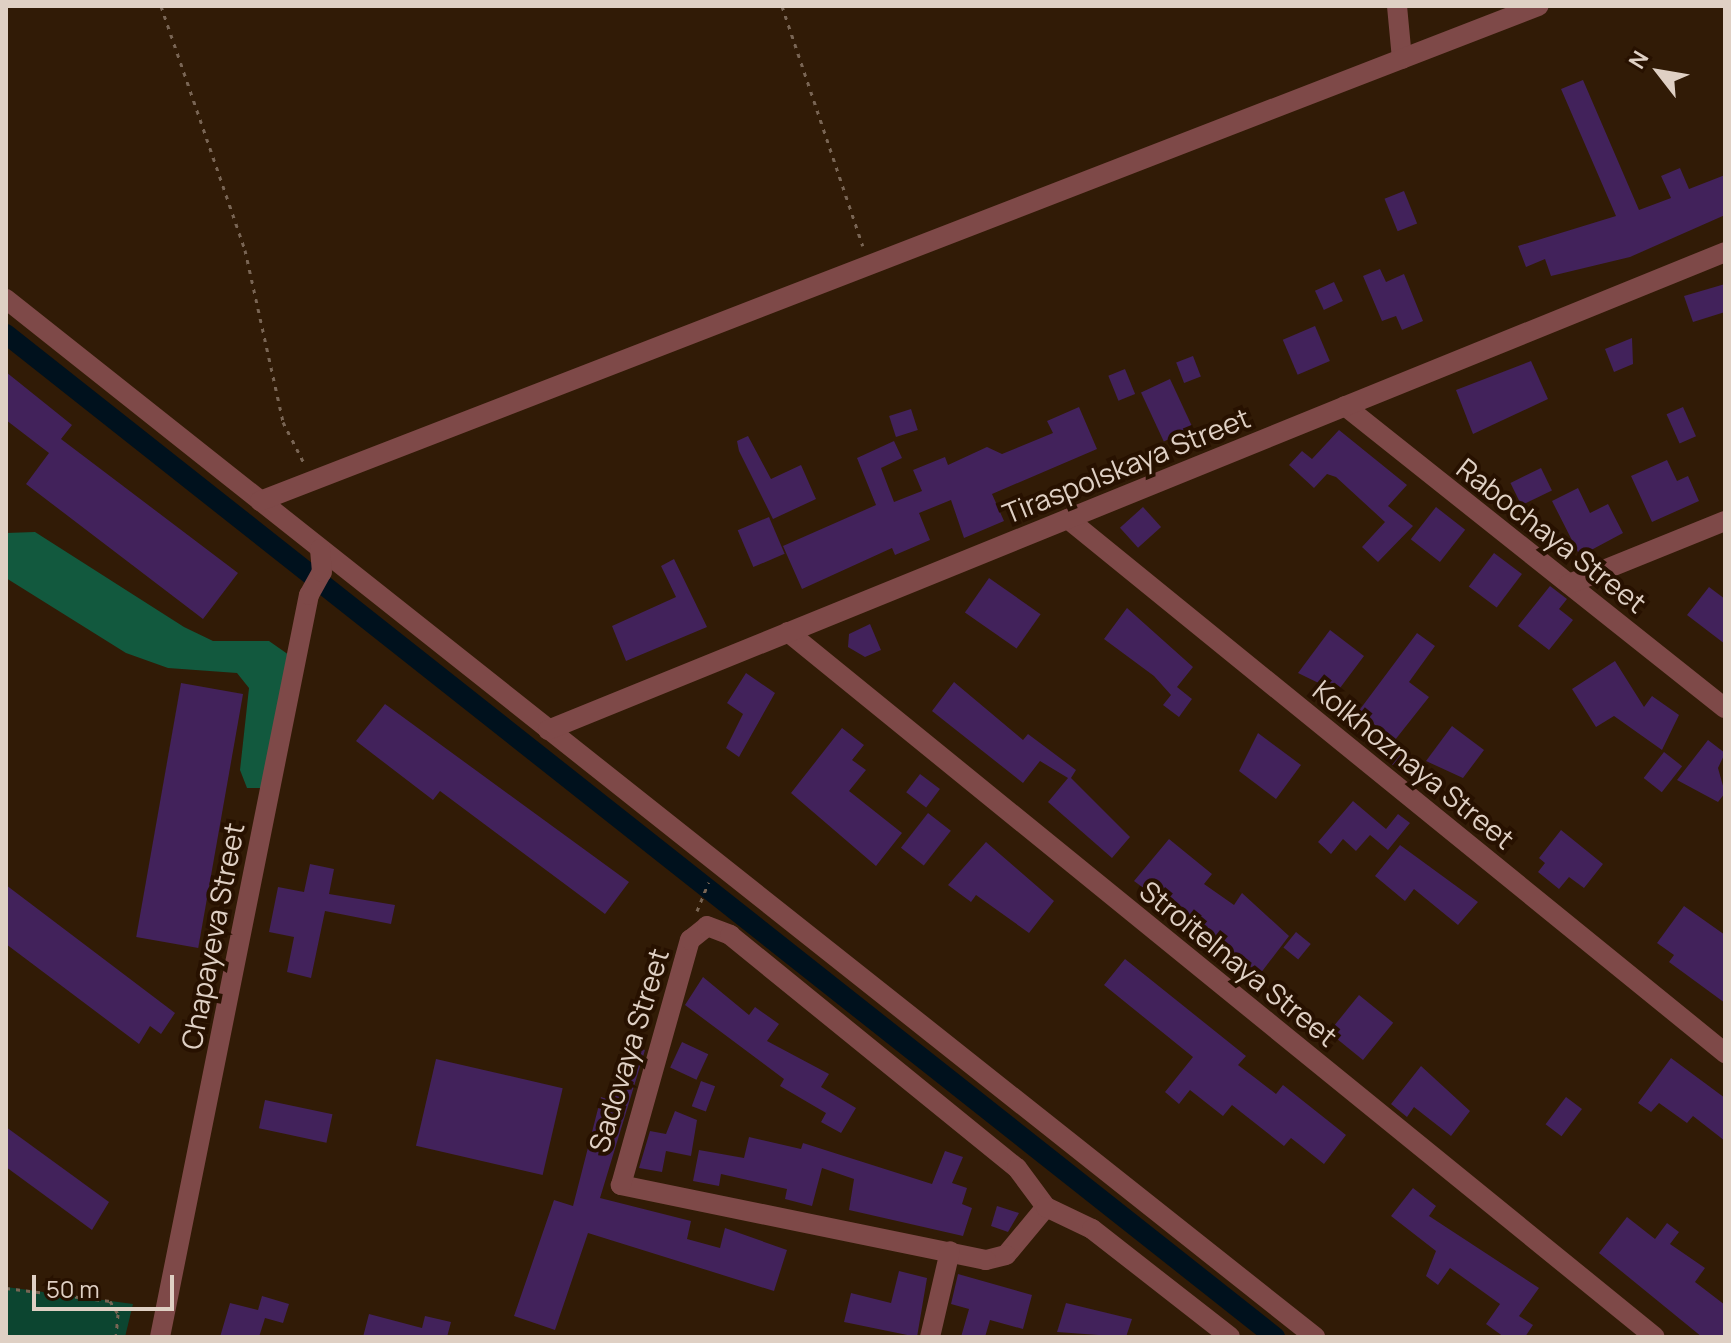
<!DOCTYPE html>
<style>
body{margin:0}
#map{position:relative;width:1731px;height:1343px;overflow:hidden;background:#311b06;font-family:Manrope,sans-serif}
div>[style]{position:absolute}
.green>*{inset:0;background:#0c4530}
.forest>*{inset:0;background:#12593e}
.canal>*{height:20px;margin:-10px;padding:0 10px;transform-origin:10px;border-radius:10px;background:#00111d}
.building>*{inset:0;background:#42225b;transform-origin:0 0}
.path>*{height:3px;margin-top:-1.5px;transform-origin:0;background:repeating-linear-gradient(90deg,#796554 0 4px,transparent 0 10px)}
.minor>*{height:20px;margin:-10px;padding:0 10px;transform-origin:10px;border-radius:10px;background:#7e4948}
span{translate:-50% -50%;white-space:nowrap;text-align:center;line-height:1.15;-webkit-text-stroke:8px #271100;paint-order:stroke}
.street-label{font-size:28px;color:#dfd0c4}
.frame{position:absolute;inset:0;border:8px solid #dfd0c4;pointer-events:none}
.north{position:absolute;left:1619px;top:32px;width:80px;height:80px;-webkit-text-stroke:6px #271100;paint-order:stroke;rotate:301deg;font-size:22px;font-weight:700;line-height:32px;text-align:center;color:#dfd0c4}
.north::after{content:'';display:block;margin:auto;width:28px;height:36px;background:#dfd0c4;clip-path:polygon(50% 0,100% 100%,50% 72%,0 100%)}
.scale{position:absolute;left:32px;top:1275px;width:142px;height:36px;box-sizing:border-box;border:4px solid #dfd0c4;border-top:0;padding-left:10px;font-size:24px;line-height:28px;white-space:nowrap;color:#dfd0c4;-webkit-text-stroke:6px #271100;paint-order:stroke}
</style>
<div id="map">
<div class="green">
<div style="clip-path:polygon(6px 1287px,133px 1304px,125px 1337px,6px 1337px)"></div>
</div>
<div class="forest">
<div style="clip-path:polygon(35px 532px,184px 627px,213px 641px,269px 641px,289px 655px,264px 788px,247px 788px,240px 770px,249px 688px,237px 673px,168px 668px,126px 653px,6px 578px,6px 533px)"></div>
</div>
<div class="canal">
<div style="left:6px;top:334px;width:1618px;rotate:38.32deg"></div>
</div>
<div class="building">
<div style="clip-path:polygon(1583px 80px,1639px 210px,1671px 198px,1661px 176px,1680px 168px,1689px 189px,1725px 175px,1725px 215px,1630px 257px,1551px 276px,1545px 259px,1526px 267px,1518px 246px,1616px 216px,1561px 89px)"></div>
<div style="left:1404px;top:191px;width:35px;height:21px;rotate:68deg"></div>
<div style="clip-path:polygon(1380px 269px,1386px 282px,1404px 274px,1423px 321px,1402px 330px,1396px 316px,1382px 321px,1363px 276px)"></div>
<div style="left:1334px;top:282px;width:21px;height:21px;rotate:65deg"></div>
<div style="clip-path:polygon(1725px 284px,1725px 312px,1693px 322px,1684px 296px)"></div>
<div style="left:1315px;top:326px;width:38px;height:35px;rotate:67deg"></div>
<div style="clip-path:polygon(1632px 338px,1633px 364px,1614px 372px,1605px 349px)"></div>
<div style="left:1193px;top:356px;width:22px;height:18px;rotate:69deg"></div>
<div style="clip-path:polygon(1531px 361px,1548px 399px,1473px 434px,1456px 390px)"></div>
<div style="left:1125px;top:369px;width:27px;height:18px;rotate:68deg"></div>
<div style="clip-path:polygon(6px 372px,72px 425px,61px 439px,238px 573px,203px 619px,26px 484px,49px 453px,6px 420px)"></div>
<div style="left:1170px;top:379px;width:54px;height:32px;rotate:65deg"></div>
<div style="clip-path:polygon(1079px 407px,1097px 449px,992px 494px,1004px 521px,964px 538px,951px 500px,919px 513px,930px 540px,895px 555px,892px 548px,802px 589px,783px 546px,876px 505px,857px 458px,894px 441px,902px 458px,881px 468px,894px 502px,922px 491px,913px 470px,945px 457px,948px 465px,987px 447px,1002px 454px,1053px 433px,1047px 421px)"></div>
<div style="left:1683px;top:407px;width:32px;height:18px;rotate:66deg"></div>
<div style="left:911px;top:409px;width:22px;height:23px;rotate:72deg"></div>
<div style="clip-path:polygon(1339px 430px,1407px 485px,1388px 506px,1413px 526px,1378px 562px,1362px 547px,1385px 522px,1336px 477px,1327px 474px,1314px 488px,1289px 465px,1302px 451px,1312px 459px)"></div>
<div style="clip-path:polygon(748px 436px,771px 479px,801px 465px,816px 499px,773px 519px,739px 451px,737px 441px)"></div>
<div style="clip-path:polygon(1667px 460px,1677px 481px,1688px 476px,1699px 501px,1652px 522px,1631px 476px)"></div>
<div style="left:1541px;top:468px;width:25px;height:34px;rotate:64deg"></div>
<div style="clip-path:polygon(1578px 488px,1590px 513px,1608px 504px,1623px 533px,1580px 556px,1552px 501px)"></div>
<div style="left:1143px;top:507px;width:27px;height:31px;rotate:48deg"></div>
<div style="left:1436px;top:507px;width:37px;height:41px;rotate:38deg"></div>
<div style="left:769px;top:517px;width:40px;height:34px;rotate:67deg"></div>
<div style="left:1494px;top:553px;width:35px;height:42px;rotate:37deg"></div>
<div style="clip-path:polygon(674px 559px,707px 627px,626px 661px,612px 626px,676px 597px,661px 566px)"></div>
<div style="left:989px;top:578px;width:63px;height:42px;rotate:35deg"></div>
<div style="clip-path:polygon(1550px 586px,1567px 599px,1559px 609px,1573px 620px,1549px 650px,1518px 626px)"></div>
<div style="clip-path:polygon(1709px 587px,1725px 599px,1725px 644px,1687px 615px)"></div>
<div style="clip-path:polygon(1127px 608px,1193px 667px,1177px 687px,1192px 699px,1179px 717px,1163px 705px,1171px 695px,1154px 676px,1104px 639px)"></div>
<div style="clip-path:polygon(870px 624px,881px 650px,865px 657px,848px 647px,849px 634px)"></div>
<div style="clip-path:polygon(1330px 630px,1364px 656px,1337px 692px,1298px 673px)"></div>
<div style="clip-path:polygon(1417px 633px,1435px 646px,1409px 682px,1429px 697px,1395px 740px,1358px 712px)"></div>
<div style="clip-path:polygon(1615px 661px,1644px 707px,1652px 696px,1679px 715px,1662px 750px,1614px 716px,1596px 727px,1572px 689px)"></div>
<div style="clip-path:polygon(746px 673px,775px 693px,739px 757px,726px 748px,743px 714px,727px 703px)"></div>
<div style="clip-path:polygon(954px 682px,1023px 740px,1028px 734px,1076px 770px,1071px 778px,1130px 837px,1112px 858px,1048px 802px,1068px 778px,1040px 761px,1023px 783px,932px 711px)"></div>
<div style="left:181px;top:683px;width:63px;height:258px;rotate:10deg"></div>
<div style="clip-path:polygon(385px 704px,629px 882px,605px 914px,440px 791px,433px 800px,356px 741px)"></div>
<div style="clip-path:polygon(1452px 726px,1484px 750px,1463px 778px,1426px 761px)"></div>
<div style="clip-path:polygon(842px 728px,864px 745px,852px 760px,866px 770px,849px 791px,902px 833px,876px 866px,791px 793px)"></div>
<div style="clip-path:polygon(1258px 733px,1301px 765px,1276px 799px,1239px 771px)"></div>
<div style="left:1391px;top:740px;width:26px;height:19px;rotate:37deg"></div>
<div style="clip-path:polygon(1708px 740px,1725px 753px,1718px 768px,1725px 793px,1718px 802px,1677px 780px)"></div>
<div style="left:1664px;top:752px;width:23px;height:33px;rotate:38deg"></div>
<div style="left:920px;top:774px;width:25px;height:23px;rotate:37deg"></div>
<div style="clip-path:polygon(1353px 801px,1386px 829px,1398px 814px,1410px 823px,1388px 850px,1370px 835px,1356px 851px,1343px 839px,1331px 854px,1318px 842px)"></div>
<div style="left:928px;top:813px;width:29px;height:44px;rotate:38deg"></div>
<div style="clip-path:polygon(1561px 830px,1603px 864px,1584px 888px,1569px 877px,1559px 889px,1538px 872px,1545px 863px,1539px 858px)"></div>
<div style="clip-path:polygon(1169px 839px,1212px 874px,1204px 884px,1234px 905px,1242px 893px,1289px 936px,1260px 974px,1134px 881px)"></div>
<div style="clip-path:polygon(986px 842px,1054px 901px,1029px 933px,976px 895px,971px 902px,948px 885px)"></div>
<div style="clip-path:polygon(1400px 845px,1478px 902px,1458px 925px,1414px 889px,1405px 901px,1375px 876px)"></div>
<div style="clip-path:polygon(310px 864px,334px 869px,329px 894px,395px 905px,391px 924px,325px 911px,311px 978px,287px 972px,294px 937px,269px 932px,278px 887px,304px 892px)"></div>
<div style="clip-path:polygon(6px 885px,175px 1013px,161px 1034px,150px 1026px,139px 1044px,6px 944px)"></div>
<div style="clip-path:polygon(1684px 906px,1725px 935px,1725px 1003px,1669px 962px,1674px 955px,1657px 943px)"></div>
<div style="left:1296px;top:932px;width:19px;height:20px;rotate:39deg"></div>
<div style="clip-path:polygon(1125px 959px,1246px 1056px,1238px 1065px,1254px 1077px,1276px 1094px,1283px 1085px,1346px 1135px,1324px 1164px,1291px 1138px,1284px 1146px,1232px 1105px,1223px 1116px,1190px 1090px,1179px 1104px,1165px 1092px,1193px 1057px,1104px 985px)"></div>
<div style="clip-path:polygon(703px 977px,749px 1015px,755px 1007px,779px 1024px,767px 1041px,829px 1074px,821px 1087px,856px 1108px,841px 1133px,821px 1122px,826px 1113px,780px 1086px,784px 1079px,685px 1005px)"></div>
<div style="left:1359px;top:995px;width:44px;height:48px;rotate:39deg"></div>
<div style="left:682px;top:1042px;width:29px;height:28px;rotate:25deg"></div>
<div style="clip-path:polygon(627px 1044px,645px 1050px,600px 1198px,691px 1221px,687px 1239px,720px 1248px,725px 1228px,787px 1250px,774px 1291px,588px 1233px,555px 1330px,514px 1316px,554px 1200px,573px 1206px,601px 1097px,610px 1100px)"></div>
<div style="clip-path:polygon(1671px 1058px,1725px 1098px,1725px 1141px,1693px 1116px,1687px 1123px,1659px 1103px,1651px 1112px,1638px 1103px)"></div>
<div style="left:436px;top:1059px;width:130px;height:89px;rotate:13deg"></div>
<div style="clip-path:polygon(1421px 1066px,1470px 1111px,1451px 1136px,1414px 1107px,1407px 1117px,1391px 1104px)"></div>
<div style="left:701px;top:1081px;width:15px;height:27px;rotate:20deg"></div>
<div style="left:1566px;top:1097px;width:20px;height:34px;rotate:37deg"></div>
<div style="left:265px;top:1100px;width:69px;height:29px;rotate:12deg"></div>
<div style="clip-path:polygon(675px 1111px,697px 1120px,691px 1156px,666px 1151px,662px 1172px,639px 1168px,650px 1131px,666px 1134px)"></div>
<div style="clip-path:polygon(6px 1127px,109px 1202px,92px 1230px,6px 1167px)"></div>
<div style="clip-path:polygon(749px 1137px,801px 1149px,803px 1143px,932px 1184px,945px 1151px,963px 1157px,952px 1183px,967px 1188px,962px 1204px,972px 1208px,963px 1236px,849px 1210px,854px 1179px,822px 1168px,812px 1206px,785px 1199px,787px 1189px,721px 1174px,719px 1186px,693px 1181px,699px 1150px,744px 1158px)"></div>
<div style="clip-path:polygon(1413px 1188px,1436px 1206px,1429px 1216px,1539px 1288px,1519px 1316px,1533px 1325px,1525px 1337px,1504px 1337px,1486px 1324px,1500px 1304px,1450px 1268px,1438px 1285px,1426px 1276px,1436px 1251px,1391px 1216px)"></div>
<div style="clip-path:polygon(997px 1206px,1019px 1213px,1008px 1232px,991px 1226px)"></div>
<div style="clip-path:polygon(1627px 1217px,1655px 1239px,1667px 1223px,1679px 1232px,1670px 1244px,1705px 1268px,1695px 1282px,1725px 1305px,1725px 1337px,1702px 1337px,1599px 1253px)"></div>
<div style="clip-path:polygon(899px 1271px,927px 1278px,917px 1337px,844px 1322px,851px 1293px,891px 1303px)"></div>
<div style="clip-path:polygon(958px 1274px,1032px 1295px,1023px 1329px,990px 1320px,985px 1337px,961px 1337px,969px 1309px,951px 1304px)"></div>
<div style="clip-path:polygon(262px 1296px,289px 1304px,283px 1323px,265px 1318px,259px 1337px,220px 1337px,230px 1303px,258px 1310px)"></div>
<div style="clip-path:polygon(1066px 1303px,1132px 1319px,1126px 1337px,1057px 1332px)"></div>
<div style="clip-path:polygon(369px 1314px,422px 1328px,425px 1316px,451px 1322px,447px 1337px,363px 1337px)"></div>
</div>
<div class="path">
<div style="left:161px;top:6px;width:258px;rotate:71deg"></div>
<div style="left:245px;top:250px;width:176px;rotate:77.5deg"></div>
<div style="left:283px;top:422px;width:46px;rotate:62.9deg"></div>
<div style="left:782px;top:6px;width:253px;rotate:71.4deg"></div>
<div style="left:697px;top:911px;width:31px;rotate:-68deg"></div>
<div style="left:6px;top:1288px;width:105px;rotate:7.1deg"></div>
<div style="left:110px;top:1301px;width:15px;rotate:58deg"></div>
<div style="left:118px;top:1314px;width:23px;rotate:95deg"></div>
</div>
<div class="minor">
<div style="left:1397px;top:6px;width:53px;rotate:84.6deg"></div>
<div style="left:6px;top:299px;width:1671px;rotate:38.41deg"></div>
<div style="left:1345px;top:406px;width:485px;rotate:38.5deg"></div>
<div style="left:260px;top:501px;width:1371px;rotate:-21.17deg"></div>
<div style="left:1068px;top:519px;width:847px;rotate:39.1deg"></div>
<div style="left:1569px;top:584px;width:168px;rotate:-22deg"></div>
<div style="left:788px;top:632px;width:1117px;rotate:39.12deg"></div>
<div style="left:548px;top:730px;width:1270px;rotate:-22.1deg"></div>
<div style="left:1046px;top:1207px;width:62px;rotate:129.8deg"></div>
<div style="left:1006px;top:1255px;width:21px;rotate:166deg"></div>
<div style="left:986px;top:1260px;width:373px;rotate:-168.4deg"></div>
<div style="left:621px;top:1185px;width:255px;rotate:-74.3deg"></div>
<div style="left:690px;top:940px;width:22px;rotate:-39deg"></div>
<div style="left:707px;top:926px;width:25px;rotate:21deg"></div>
<div style="left:730px;top:935px;width:370px;rotate:39.1deg"></div>
<div style="left:1017px;top:1168px;width:49px;rotate:53.4deg"></div>
<div style="left:1046px;top:1207px;width:51px;rotate:25.6deg"></div>
<div style="left:1092px;top:1229px;width:175px;rotate:38deg"></div>
<div style="left:160px;top:1337px;width:757px;rotate:-78.65deg"></div>
<div style="left:309px;top:595px;width:26px;rotate:-61deg"></div>
<div style="left:322px;top:572px;width:23px;rotate:-95deg"></div>
<div style="left:930px;top:1337px;width:88px;rotate:-76.9deg"></div>
</div>
<div class="street-label">
<span style="left:1126px;top:465px;rotate:-22deg">Tiraspolskaya Street</span>
<span style="left:1552px;top:535px;rotate:38deg">Rabochaya Street</span>
<span style="left:1414px;top:764px;rotate:39deg">Kolkhoznaya Street</span>
<span style="left:212px;top:936px;rotate:-79deg">Chapayeva Street</span>
<span style="left:1239px;top:963px;rotate:39deg">Stroitelnaya Street</span>
<span style="left:628px;top:1050px;rotate:-73deg">Sadovaya Street</span>
</div>
<div class="frame"></div>
<div class="north">N</div>
<div class="scale">50 m</div>
</div>
